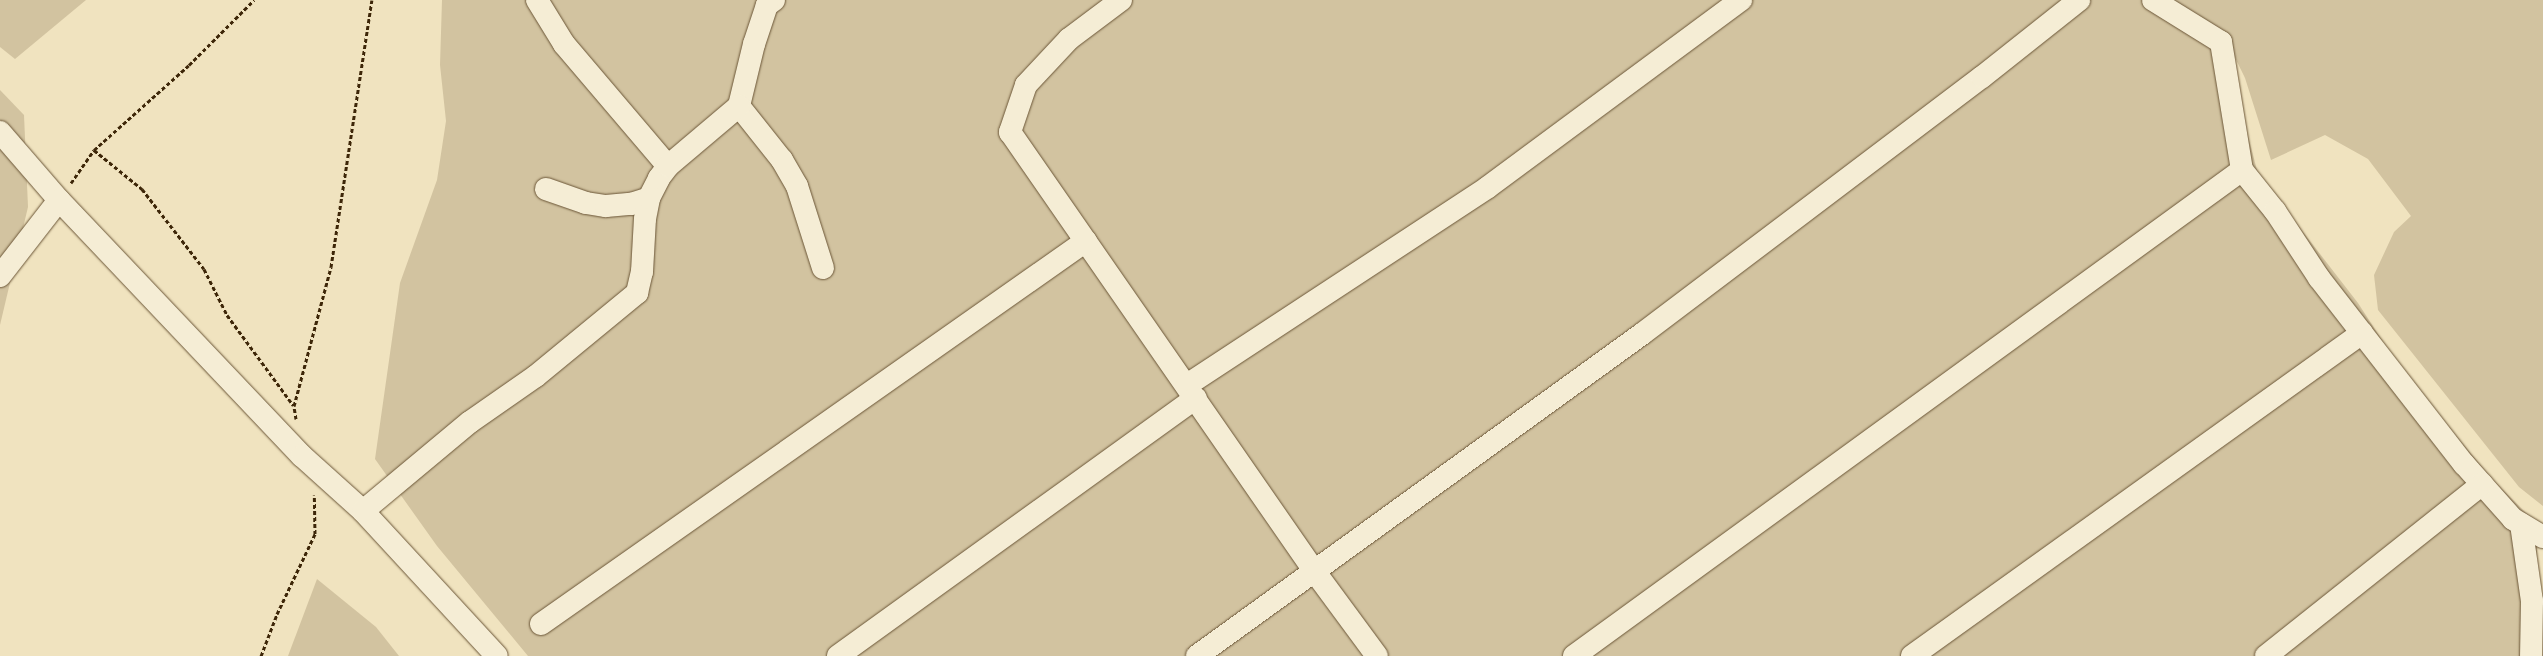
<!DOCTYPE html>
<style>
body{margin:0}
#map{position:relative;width:2543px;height:656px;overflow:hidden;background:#f0e3bf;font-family:"EB Garamond",serif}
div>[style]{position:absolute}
.green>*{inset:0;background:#d2c3a0}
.path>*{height:3px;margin-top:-1.5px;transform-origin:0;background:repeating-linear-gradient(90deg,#3d2608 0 4px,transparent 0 6.5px)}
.roads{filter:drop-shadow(0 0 1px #6a5536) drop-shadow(0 0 1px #6a5536)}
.minor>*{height:22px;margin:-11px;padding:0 11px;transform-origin:11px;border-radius:11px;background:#f5edd5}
span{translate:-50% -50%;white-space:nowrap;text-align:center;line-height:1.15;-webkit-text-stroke:5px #f5edd5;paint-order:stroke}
</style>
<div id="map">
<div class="green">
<div style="clip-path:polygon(0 0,86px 0,15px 59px,0 47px)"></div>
<div style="clip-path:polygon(442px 0,2164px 0,2222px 37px,2258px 174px,2358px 303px,2387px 348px,2438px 414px,2493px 480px,2529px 516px,2537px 547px,2535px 656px,528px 656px,437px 546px,375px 459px,400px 283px,437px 180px,446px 121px,440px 65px)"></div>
<div style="clip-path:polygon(2172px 0,2543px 0,2543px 506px,2519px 487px,2378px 310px,2374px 275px,2394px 232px,2411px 216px,2368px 159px,2325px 135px,2271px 160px,2245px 78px,2222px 31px)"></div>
<div style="clip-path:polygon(0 90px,24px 115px,28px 207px,0 325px)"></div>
<div style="clip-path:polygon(317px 579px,376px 627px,399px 656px,288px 656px)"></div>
</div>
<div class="path">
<div style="left:94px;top:150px;width:62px;rotate:39.1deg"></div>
<div style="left:142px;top:189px;width:101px;rotate:52.2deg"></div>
<div style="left:204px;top:269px;width:51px;rotate:63.4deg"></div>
<div style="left:227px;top:315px;width:112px;rotate:53.7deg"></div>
<div style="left:71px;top:183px;width:40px;rotate:-55.1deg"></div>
<div style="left:94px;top:150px;width:127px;rotate:-41.8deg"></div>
<div style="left:189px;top:65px;width:92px;rotate:-45deg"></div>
<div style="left:296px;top:419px;width:13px;rotate:-99deg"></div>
<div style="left:294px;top:406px;width:144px;rotate:-75.1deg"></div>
<div style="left:331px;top:267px;width:270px;rotate:-81.3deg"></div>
<div style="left:261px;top:656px;width:45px;rotate:-69.1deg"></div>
<div style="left:277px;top:614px;width:89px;rotate:-64.6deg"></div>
<div style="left:315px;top:534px;width:39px;rotate:-91deg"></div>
</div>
<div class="roads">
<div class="minor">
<div style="left:537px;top:0;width:52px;rotate:58.5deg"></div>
<div style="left:564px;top:44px;width:160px;rotate:49.6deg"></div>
<div style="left:774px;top:0;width:9px;rotate:144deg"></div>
<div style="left:767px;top:5px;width:41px;rotate:108.4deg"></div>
<div style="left:754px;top:44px;width:64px;rotate:103.6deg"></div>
<div style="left:739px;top:106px;width:69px;rotate:51.5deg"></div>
<div style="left:782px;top:160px;width:30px;rotate:60deg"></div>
<div style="left:797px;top:186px;width:86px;rotate:72.4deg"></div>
<div style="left:1121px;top:0;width:65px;rotate:143.1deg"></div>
<div style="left:1069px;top:39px;width:63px;rotate:133.1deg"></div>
<div style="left:1026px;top:85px;width:50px;rotate:108.8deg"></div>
<div style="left:1010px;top:132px;width:535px;rotate:55.27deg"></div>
<div style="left:1315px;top:572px;width:104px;rotate:53.6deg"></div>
<div style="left:2153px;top:0;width:80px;rotate:31.7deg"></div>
<div style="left:2221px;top:42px;width:130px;rotate:80.7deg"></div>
<div style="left:2242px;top:170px;width:53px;rotate:51.2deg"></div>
<div style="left:2275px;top:211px;width:80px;rotate:56.7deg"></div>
<div style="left:2319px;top:278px;width:236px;rotate:52.1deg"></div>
<div style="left:2464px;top:464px;width:74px;rotate:48.3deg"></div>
<div style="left:2513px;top:519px;width:35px;rotate:31deg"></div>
<div style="left:0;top:132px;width:90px;rotate:49.1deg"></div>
<div style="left:59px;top:200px;width:353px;rotate:46.5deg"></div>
<div style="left:302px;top:456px;width:82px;rotate:42deg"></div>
<div style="left:363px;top:511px;width:197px;rotate:47.3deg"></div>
<div style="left:546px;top:189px;width:42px;rotate:19.3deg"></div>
<div style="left:586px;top:203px;width:20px;rotate:9deg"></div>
<div style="left:606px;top:206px;width:25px;rotate:-5deg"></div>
<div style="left:631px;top:204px;width:19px;rotate:-18deg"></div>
<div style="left:0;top:276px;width:96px;rotate:-52.2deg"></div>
<div style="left:1187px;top:385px;width:360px;rotate:-33.3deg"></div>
<div style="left:1488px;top:187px;width:315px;rotate:-36.5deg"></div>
<div style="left:363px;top:511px;width:139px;rotate:-39.8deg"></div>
<div style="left:470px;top:422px;width:80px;rotate:-34.9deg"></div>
<div style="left:536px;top:376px;width:131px;rotate:-39.4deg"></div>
<div style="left:637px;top:293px;width:22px;rotate:-77deg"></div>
<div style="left:642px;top:272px;width:53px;rotate:-86.8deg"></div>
<div style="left:645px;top:219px;width:21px;rotate:-79deg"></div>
<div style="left:649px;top:198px;width:22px;rotate:-63deg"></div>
<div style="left:659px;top:178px;width:15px;rotate:-53deg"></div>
<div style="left:668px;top:166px;width:93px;rotate:-40.2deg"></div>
<div style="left:2521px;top:524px;width:78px;rotate:81.9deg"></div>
<div style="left:2532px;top:601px;width:55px;rotate:91deg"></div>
<div style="left:541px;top:624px;width:666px;rotate:-35.1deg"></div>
<div style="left:838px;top:656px;width:441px;rotate:-35.8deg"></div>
<div style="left:1197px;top:656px;width:549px;rotate:-35.89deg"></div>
<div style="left:1642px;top:334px;width:426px;rotate:-37.1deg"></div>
<div style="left:1982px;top:77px;width:124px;rotate:-38.4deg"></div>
<div style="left:1574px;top:656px;width:826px;rotate:-36.04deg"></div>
<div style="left:1912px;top:656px;width:554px;rotate:-35.67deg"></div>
<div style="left:2266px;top:656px;width:276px;rotate:-38.5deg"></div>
</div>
</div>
</div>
